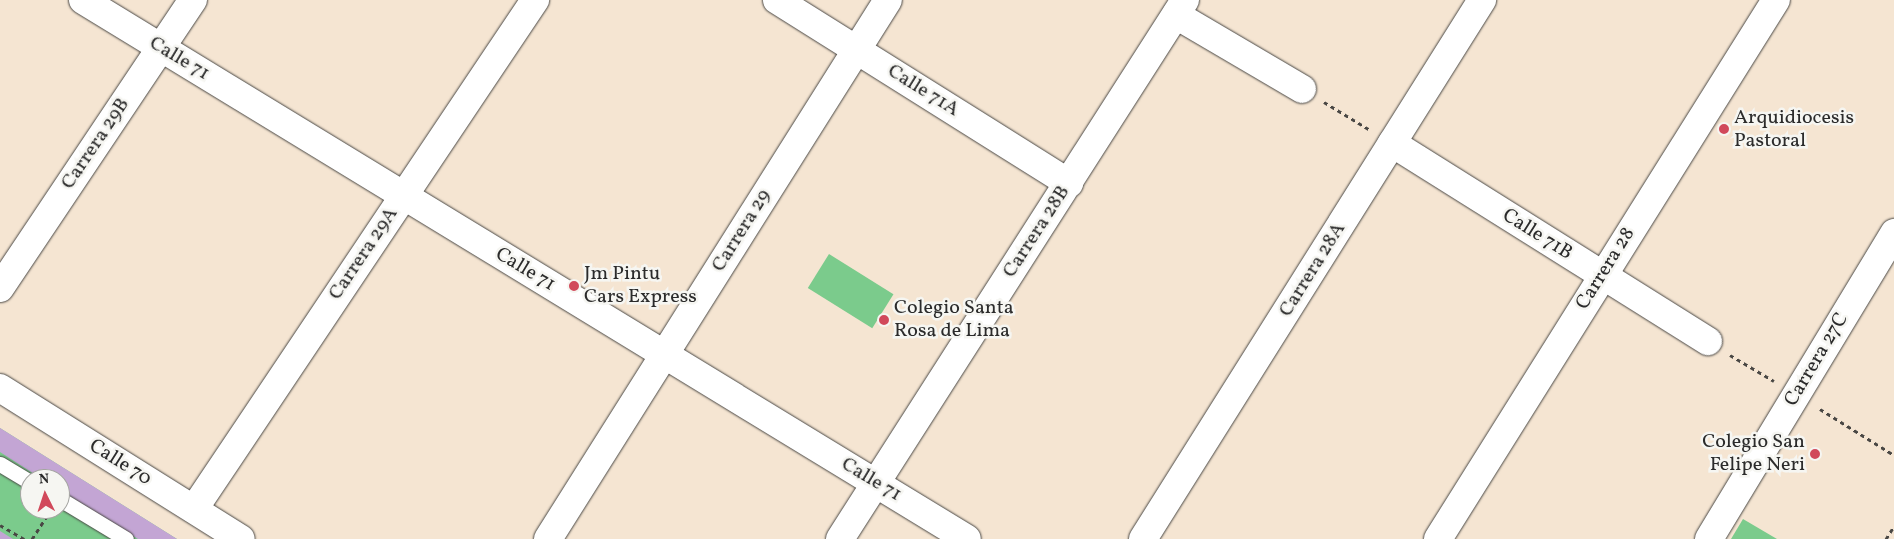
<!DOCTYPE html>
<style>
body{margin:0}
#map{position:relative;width:1894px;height:539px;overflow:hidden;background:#f5e5d2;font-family:Vollkorn,serif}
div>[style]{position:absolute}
.green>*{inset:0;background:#7bcb8c;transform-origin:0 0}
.building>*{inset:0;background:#c3a5d4}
.path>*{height:3px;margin-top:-1.5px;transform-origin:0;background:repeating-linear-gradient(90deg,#494744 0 4px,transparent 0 8px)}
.roads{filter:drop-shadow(0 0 1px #494744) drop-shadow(0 0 1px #494744)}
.lane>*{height:15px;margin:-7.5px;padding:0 7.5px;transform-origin:7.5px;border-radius:7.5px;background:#fff}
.street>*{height:28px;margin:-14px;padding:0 14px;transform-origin:14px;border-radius:14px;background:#fff}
.secondary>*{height:28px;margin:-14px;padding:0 14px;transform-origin:14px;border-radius:14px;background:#fff}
.dots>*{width:14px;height:14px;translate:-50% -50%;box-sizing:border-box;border:2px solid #f6f6f2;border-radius:50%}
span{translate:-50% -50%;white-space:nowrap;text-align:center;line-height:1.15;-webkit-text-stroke:5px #f6f6f2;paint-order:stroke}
.street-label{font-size:20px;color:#2b2b2b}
.poi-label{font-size:20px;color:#2b2b2b}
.left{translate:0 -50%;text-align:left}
.right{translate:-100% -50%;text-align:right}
.north{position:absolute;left:20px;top:469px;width:50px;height:50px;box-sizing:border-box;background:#f6f6f2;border:1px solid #a5a5a2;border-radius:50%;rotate:356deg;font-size:14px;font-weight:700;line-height:20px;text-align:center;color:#2b2b2b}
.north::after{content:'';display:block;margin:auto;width:18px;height:22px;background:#d1495b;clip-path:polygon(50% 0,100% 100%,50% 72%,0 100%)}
</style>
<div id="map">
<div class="green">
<div style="left:829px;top:254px;width:76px;height:40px;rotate:32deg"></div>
<div style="clip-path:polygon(evenodd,0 428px,177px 539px,0 539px,0 428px,30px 479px,60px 479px,60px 509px,30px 509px,30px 479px)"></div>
<div style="clip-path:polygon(1743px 519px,1777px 539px,1731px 539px)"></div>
</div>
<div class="building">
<div style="clip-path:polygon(0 428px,177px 539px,138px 539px,60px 490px,60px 479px,42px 479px,0 452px)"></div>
<div style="clip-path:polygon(0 531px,13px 539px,0 539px)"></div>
</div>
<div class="path">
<div style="left:1324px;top:102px;width:54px;rotate:31.3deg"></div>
<div style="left:1730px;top:355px;width:51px;rotate:30.6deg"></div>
<div style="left:1820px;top:409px;width:87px;rotate:31.9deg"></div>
<div style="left:0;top:525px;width:28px;rotate:30deg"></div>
<div style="left:32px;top:539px;width:27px;rotate:-57deg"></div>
<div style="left:1886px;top:539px;width:15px;rotate:-58deg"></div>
</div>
<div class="roads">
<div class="lane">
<div style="left:0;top:464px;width:35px;rotate:31deg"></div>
<div style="left:60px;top:499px;width:77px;rotate:31.2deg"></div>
</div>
<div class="street">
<div style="left:83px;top:0;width:1035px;rotate:31.37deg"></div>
<div style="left:777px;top:0;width:345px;rotate:32.1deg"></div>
<div style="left:1176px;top:15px;width:146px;rotate:30.4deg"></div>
<div style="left:1392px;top:143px;width:373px;rotate:32.1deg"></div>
<div style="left:0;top:288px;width:347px;rotate:-56.2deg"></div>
<div style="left:0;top:388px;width:284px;rotate:32.1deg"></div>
<div style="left:194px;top:509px;width:613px;rotate:-56.18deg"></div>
<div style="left:548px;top:539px;width:637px;rotate:-57.76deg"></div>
<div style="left:840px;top:539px;width:640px;rotate:-57.38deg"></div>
<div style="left:1709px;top:539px;width:358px;rotate:-58.8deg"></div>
</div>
<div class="secondary">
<div style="left:1143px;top:539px;width:637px;rotate:-57.83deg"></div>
<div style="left:1438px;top:539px;width:636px;rotate:-57.91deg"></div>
</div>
</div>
<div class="dots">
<div style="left:1724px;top:129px;background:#d1495b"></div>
<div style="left:574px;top:286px;background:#d1495b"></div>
<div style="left:884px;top:320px;background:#d1495b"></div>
<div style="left:1815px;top:454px;background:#d1495b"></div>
</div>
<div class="street-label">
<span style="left:179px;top:59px;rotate:31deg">Calle 71</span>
<span style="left:923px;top:91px;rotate:32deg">Calle 71A</span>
<span style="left:96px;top:144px;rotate:-56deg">Carrera 29B</span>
<span style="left:742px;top:231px;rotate:-58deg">Carrera 29</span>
<span style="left:1037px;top:232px;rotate:-57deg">Carrera 28B</span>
<span style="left:1537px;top:235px;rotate:32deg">Calle 71B</span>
<span style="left:364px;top:254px;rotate:-56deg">Carrera 29A</span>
<span style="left:1606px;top:269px;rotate:-58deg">Carrera 28</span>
<span style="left:525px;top:270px;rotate:31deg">Calle 71</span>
<span style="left:1313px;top:270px;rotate:-58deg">Carrera 28A</span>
<span style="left:1817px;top:360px;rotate:-59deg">Carrera 27C</span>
<span style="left:120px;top:463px;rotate:32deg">Calle 70</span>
<span style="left:871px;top:480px;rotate:31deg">Calle 71</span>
</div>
<div class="poi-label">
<span class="left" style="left:1734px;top:130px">Arquidiocesis<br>Pastoral</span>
<span class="left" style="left:584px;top:286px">Jm Pintu<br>Cars Express</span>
<span class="left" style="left:894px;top:320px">Colegio Santa<br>Rosa de Lima</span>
<span class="right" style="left:1805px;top:454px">Colegio San<br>Felipe Neri</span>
</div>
<div class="north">N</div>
</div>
